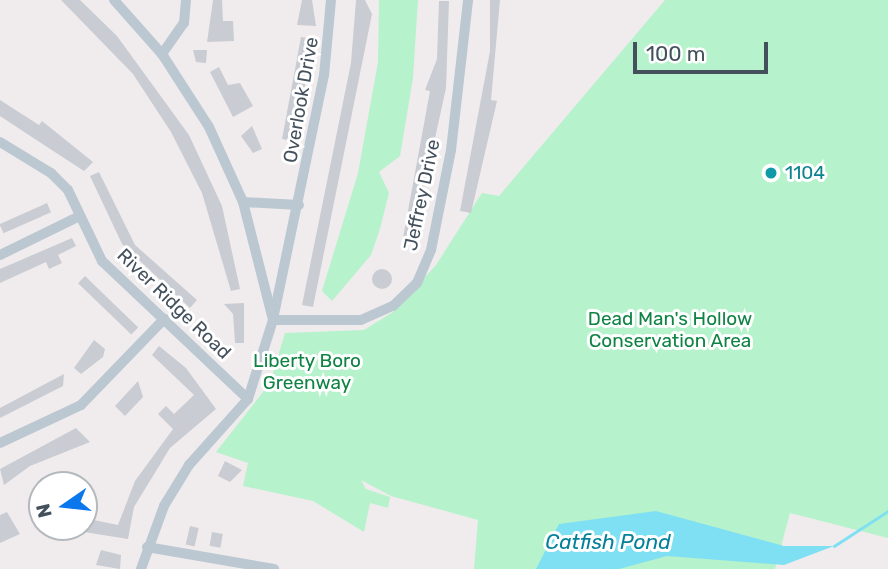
<!DOCTYPE html>
<style>
body{margin:0}
#map{position:relative;width:888px;height:569px;overflow:hidden;background:#f0eced;font-family:Rubik,sans-serif}
div>[style]{position:absolute}
.green>*{inset:0;background:#b6f2cb}
.water>*{inset:0;background:#7fe0f3}
.stream>*{height:2.5px;margin:-1.25px;padding:0 1.25px;transform-origin:1.25px;border-radius:1.25px;background:#7fe0f3}
.building>*{inset:0;background:#c9ccd2;transform-origin:0 0}
.round{border-radius:50%}
.street>*{height:10px;margin:-5px;padding:0 5px;transform-origin:5px;border-radius:5px;background:#bcc8d1}
.dots>*{width:19px;height:19px;translate:-50% -50%;box-sizing:border-box;border:4px solid #fff;border-radius:50%}
span{translate:-50% -50%;white-space:nowrap;text-align:center;line-height:1.15;-webkit-text-stroke:6px #fff;paint-order:stroke}
.street-label{font-size:19px;color:#44515c}
.culture-label{font-size:19px;color:#0d838f}
.left{translate:0 -50%;text-align:left}
.park-label{font-size:19px;color:#0f8343}
.water-label{font-size:21px;color:#03819a;font-style:italic}
.north{position:absolute;left:28px;top:471px;width:70px;height:70px;box-sizing:border-box;background:#fff;border:2px solid #b4b9be;border-radius:50%;rotate:256deg;font-size:19px;font-weight:700;line-height:28px;text-align:center;color:#44515c}
.north::after{content:'';display:block;margin:auto;width:24px;height:32px;background:#0a77ed;clip-path:polygon(50% 0,100% 100%,50% 72%,0 100%)}
.scale{position:absolute;left:633px;top:42px;width:135px;height:32px;box-sizing:border-box;border:4px solid #44515c;border-top:0;padding-left:9px;font-size:21px;line-height:24px;white-space:nowrap;color:#44515c;-webkit-text-stroke:5px #fff;paint-order:stroke}
</style>
<div id="map">
<div class="green">
<div style="clip-path:polygon(379px 0,418px 0,413px 78px,400px 156px,379px 172px,389px 193px,380px 229px,371px 255px,332px 301px,322px 291px,358px 173px,378px 62px)"></div>
<div style="clip-path:polygon(665px 0,888px 0,888px 538px,790px 513px,775px 569px,474px 569px,478px 520px,391px 496px,361px 480px,366px 489px,390px 497px,388px 508px,370px 503px,364px 532px,313px 501px,243px 486px,248px 463px,216px 452px,270px 383px,285px 333px,364px 330px,393px 312px,436px 265px,482px 193px,499px 196px)"></div>
</div>
<div class="water">
<div style="clip-path:polygon(656px 511px,784px 546px,834px 546px,784px 565px,667px 556px,619px 569px,536px 569px,559px 524px)"></div>
</div>
<div class="stream">
<div style="left:834px;top:546px;width:64px;rotate:-32.9deg"></div>
</div>
<div class="building">
<div style="clip-path:polygon(61px 0,80px 0,117px 36px,189px 135px,222px 206px,240px 289px,231px 291px,202px 193px,171px 132px,133px 74px)"></div>
<div style="clip-path:polygon(213px 0,222px 0,223px 21px,233px 21px,234px 41px,207px 42px)"></div>
<div style="clip-path:polygon(302px 0,312px 0,316px 26px,297px 25px)"></div>
<div style="clip-path:polygon(356px 0,365px 0,372px 14px,313px 307px,302px 305px,351px 63px)"></div>
<div style="clip-path:polygon(490px 0,500px 0,491px 100px,497px 101px,471px 213px,460px 211px,490px 51px)"></div>
<div style="clip-path:polygon(439px 1px,449px 1px,446px 88px,413px 239px,403px 238px,430px 91px,425px 90px,437px 59px)"></div>
<div style="clip-path:polygon(301px 37px,315px 39px,293px 141px,282px 139px)"></div>
<div style="clip-path:polygon(193px 50px,207px 50px,206px 63px,196px 62px)"></div>
<div style="clip-path:polygon(219px 67px,228px 85px,240px 83px,253px 106px,233px 117px,210px 72px)"></div>
<div style="clip-path:polygon(0 100px,39px 125px,42px 121px,93px 162px,84px 171px,44px 145px,0 116px)"></div>
<div style="clip-path:polygon(252px 126px,262px 149px,253px 153px,241px 136px)"></div>
<div style="clip-path:polygon(99px 172px,135px 245px,197px 300px,190px 308px,122px 244px,90px 176px)"></div>
<div style="left:47px;top:203px;width:10px;height:52px;rotate:66deg"></div>
<div style="clip-path:polygon(72px 238px,76px 246px,58px 255px,62px 263px,49px 269px,46px 262px,0 283px,0 269px)"></div>
<div class="round" style="left:372px;top:269px;width:20px;height:20px"></div>
<div style="left:85px;top:276px;width:74px;height:10px;rotate:44deg"></div>
<div style="clip-path:polygon(244px 303px,244px 343px,235px 343px,233px 314px,224px 304px)"></div>
<div style="clip-path:polygon(94px 340px,105px 349px,103px 357px,81px 374px,74px 368px)"></div>
<div style="clip-path:polygon(159px 346px,186px 368px,216px 409px,170px 448px,134px 507px,128px 539px,84px 532px,84px 518px,118px 525px,135px 481px,173px 429px,158px 414px,166px 406px,174px 414px,194px 395px,152px 355px)"></div>
<div style="clip-path:polygon(64px 374px,63px 386px,0 418px,0 408px)"></div>
<div style="clip-path:polygon(138px 381px,143px 397px,125px 416px,115px 406px)"></div>
<div style="clip-path:polygon(76px 428px,90px 442px,30px 466px,4px 485px,0 469px)"></div>
<div style="clip-path:polygon(225px 461px,242px 470px,230px 482px,218px 476px)"></div>
<div style="clip-path:polygon(7px 512px,20px 534px,0 543px,0 515px)"></div>
<div style="left:190px;top:526px;width:9px;height:19px;rotate:13deg"></div>
<div style="left:212px;top:532px;width:11px;height:14px;rotate:10deg"></div>
<div style="clip-path:polygon(101px 550px,121px 555px,120px 569px,96px 565px)"></div>
</div>
<div class="street">
<div style="left:114px;top:0;width:72px;rotate:48.4deg"></div>
<div style="left:162px;top:54px;width:87px;rotate:57.2deg"></div>
<div style="left:209px;top:127px;width:82px;rotate:65.6deg"></div>
<div style="left:243px;top:202px;width:122px;rotate:75.7deg"></div>
<div style="left:273px;top:320px;width:83px;rotate:107.6deg"></div>
<div style="left:248px;top:399px;width:89px;rotate:131.8deg"></div>
<div style="left:189px;top:465px;width:48px;rotate:121.4deg"></div>
<div style="left:164px;top:506px;width:67px;rotate:110.1deg"></div>
<div style="left:331px;top:0;width:75px;rotate:95.3deg"></div>
<div style="left:324px;top:75px;width:250px;rotate:101.8deg"></div>
<div style="left:273px;top:320px;width:88px"></div>
<div style="left:361px;top:320px;width:35px;rotate:-24deg"></div>
<div style="left:393px;top:306px;width:33px;rotate:-44deg"></div>
<div style="left:417px;top:283px;width:36px;rotate:-67deg"></div>
<div style="left:431px;top:250px;width:102px;rotate:-78.7deg"></div>
<div style="left:451px;top:150px;width:151px;rotate:-83.5deg"></div>
<div style="left:162px;top:54px;width:38px;rotate:-55deg"></div>
<div style="left:184px;top:23px;width:23px;rotate:-85deg"></div>
<div style="left:0;top:142px;width:60px;rotate:31.3deg"></div>
<div style="left:51px;top:173px;width:24px;rotate:45deg"></div>
<div style="left:68px;top:190px;width:79px;rotate:64.4deg"></div>
<div style="left:102px;top:261px;width:201px;rotate:43.4deg"></div>
<div style="left:243px;top:202px;width:56px;rotate:3.1deg"></div>
<div style="left:0;top:255px;width:87px;rotate:-26deg"></div>
<div style="left:0;top:443px;width:89px;rotate:-25.1deg"></div>
<div style="left:81px;top:405px;width:120px;rotate:-46deg"></div>
<div style="left:147px;top:547px;width:129px;rotate:9.8deg"></div>
</div>
<div class="dots">
<div style="left:771px;top:173px;background:#0f9aa8"></div>
</div>
<div class="street-label">
<span style="left:301px;top:100px;rotate:-80deg">Overlook Drive</span>
<span style="left:422px;top:195px;rotate:-78deg">Jeffrey Drive</span>
<span style="left:174px;top:304px;rotate:44deg">River Ridge Road</span>
</div>
<div class="culture-label">
<span class="left" style="left:785px;top:173px">1104</span>
</div>
<div class="park-label">
<span style="left:670px;top:330px">Dead Man's Hollow<br>Conservation Area</span>
<span style="left:307px;top:372px">Liberty Boro<br>Greenway</span>
</div>
<div class="water-label">
<span style="left:608px;top:542px">Catfish Pond</span>
</div>
<div class="north">N</div>
<div class="scale">100 m</div>
</div>
